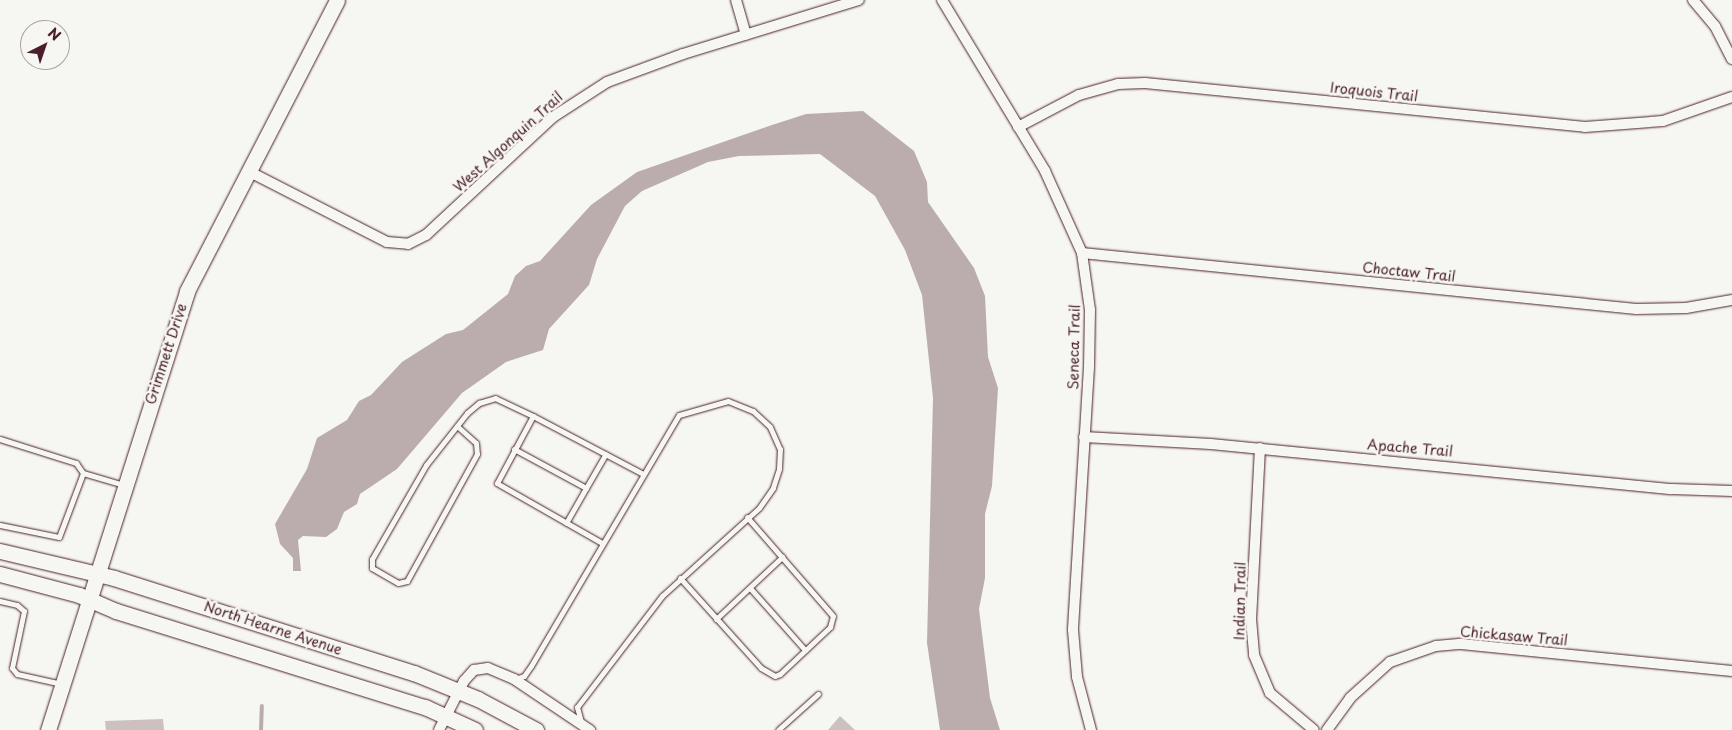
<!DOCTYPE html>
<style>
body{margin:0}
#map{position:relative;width:1732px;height:730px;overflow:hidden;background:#f6f6f2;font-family:"Playpen Sans",sans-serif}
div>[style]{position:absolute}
.water>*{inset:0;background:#bbadae}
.stream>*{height:4px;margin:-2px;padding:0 2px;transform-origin:2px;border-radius:2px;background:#bbadae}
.building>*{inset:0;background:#ccc1c0}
.roads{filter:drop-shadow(0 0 1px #4a1f2b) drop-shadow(0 0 1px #4a1f2b)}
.lane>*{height:5px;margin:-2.5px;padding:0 2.5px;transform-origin:2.5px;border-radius:2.5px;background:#f6f6f2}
.street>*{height:10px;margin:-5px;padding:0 5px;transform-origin:5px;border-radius:5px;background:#f6f6f2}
.secondary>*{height:15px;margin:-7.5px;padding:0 7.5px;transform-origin:7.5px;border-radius:7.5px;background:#f6f6f2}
span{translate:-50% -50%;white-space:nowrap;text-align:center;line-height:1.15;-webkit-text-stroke:5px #f6f6f2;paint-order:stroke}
.street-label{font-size:14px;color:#4a1f2b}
.north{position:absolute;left:20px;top:20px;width:50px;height:50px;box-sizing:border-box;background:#f6f6f2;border:1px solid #b1a0a2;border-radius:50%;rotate:41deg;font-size:14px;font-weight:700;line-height:20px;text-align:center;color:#4a1f2b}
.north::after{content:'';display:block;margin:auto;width:18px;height:22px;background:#4a1f2b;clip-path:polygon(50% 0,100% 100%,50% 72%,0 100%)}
</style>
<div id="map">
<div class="water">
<div style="clip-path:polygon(863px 111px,914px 151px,927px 182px,928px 202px,974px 268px,985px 296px,988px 357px,998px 388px,992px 486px,985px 514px,985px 578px,979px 609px,990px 698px,1000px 730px,940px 730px,927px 643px,933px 398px,922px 295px,905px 250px,875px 196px,820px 154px,739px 156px,708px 162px,642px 191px,625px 206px,597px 259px,589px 285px,549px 329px,543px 350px,506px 362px,462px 393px,397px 469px,360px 494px,357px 504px,344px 512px,337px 529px,326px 537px,303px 536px,298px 540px,301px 571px,293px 571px,293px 558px,280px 544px,275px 524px,307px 469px,317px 438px,347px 420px,359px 401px,371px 395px,402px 362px,446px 334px,463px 330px,508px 294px,515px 276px,526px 266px,540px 261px,591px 205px,637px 172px,769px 126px,806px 114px)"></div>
</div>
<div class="stream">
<div style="left:261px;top:730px;width:24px;rotate:-88deg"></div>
</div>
<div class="building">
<div style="clip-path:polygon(840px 716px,855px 730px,828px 730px)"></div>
<div style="clip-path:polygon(163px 719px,164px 730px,106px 730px,105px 721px)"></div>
</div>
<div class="roads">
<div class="lane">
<div style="left:457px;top:426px;width:25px;rotate:42deg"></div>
<div style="left:476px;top:443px;width:11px;rotate:85deg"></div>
<div style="left:477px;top:454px;width:145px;rotate:118.9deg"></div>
<div style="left:407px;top:581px;width:9px;rotate:167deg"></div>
<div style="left:398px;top:583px;width:30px;rotate:-150deg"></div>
<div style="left:372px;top:568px;width:9px;rotate:-90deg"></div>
<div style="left:372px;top:559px;width:108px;rotate:-60.1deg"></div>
<div style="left:426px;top:465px;width:66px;rotate:-51.7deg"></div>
<div style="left:467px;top:413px;width:16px;rotate:-40deg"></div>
<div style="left:479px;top:403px;width:17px;rotate:-17deg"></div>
<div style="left:495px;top:398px;width:42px;rotate:25.3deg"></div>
<div style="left:0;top:439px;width:80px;rotate:17.5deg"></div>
<div style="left:76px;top:463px;width:12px;rotate:55deg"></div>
<div style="left:83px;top:473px;width:43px;rotate:16.3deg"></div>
<div style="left:514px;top:449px;width:82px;rotate:28.4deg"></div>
<div style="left:586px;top:488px;width:40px;rotate:119.7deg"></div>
<div style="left:586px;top:488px;width:39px;rotate:-60deg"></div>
<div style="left:0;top:525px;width:60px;rotate:11.5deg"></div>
<div style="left:59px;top:537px;width:68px;rotate:-69.4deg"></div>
<div style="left:602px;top:543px;width:121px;rotate:-150.3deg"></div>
<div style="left:497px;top:483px;width:76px;rotate:-61.8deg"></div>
<div style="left:533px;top:416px;width:124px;rotate:27.8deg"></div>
<div style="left:680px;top:578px;width:121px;rotate:48deg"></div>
<div style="left:761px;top:668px;width:16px;rotate:30deg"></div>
<div style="left:775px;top:676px;width:5px;rotate:-22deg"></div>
<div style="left:780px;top:674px;width:69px;rotate:-43.2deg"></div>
<div style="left:830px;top:627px;width:11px;rotate:-75deg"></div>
<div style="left:833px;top:616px;width:131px;rotate:-131deg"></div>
<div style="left:750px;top:588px;width:83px;rotate:48.4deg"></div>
<div style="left:0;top:601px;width:17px;rotate:13deg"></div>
<div style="left:17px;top:605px;width:9px;rotate:41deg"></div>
<div style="left:24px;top:611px;width:58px;rotate:101.9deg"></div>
<div style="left:12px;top:668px;width:8px;rotate:50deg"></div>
<div style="left:17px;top:674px;width:46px;rotate:12.5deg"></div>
<div style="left:716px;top:619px;width:91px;rotate:-43.2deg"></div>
<div style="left:515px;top:679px;width:9px;rotate:-18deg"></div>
<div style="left:524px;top:676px;width:12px;rotate:-55deg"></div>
<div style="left:531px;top:666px;width:291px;rotate:-59.5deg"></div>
<div style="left:679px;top:415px;width:51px;rotate:-15.9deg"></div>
<div style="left:728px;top:401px;width:27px;rotate:22deg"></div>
<div style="left:753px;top:411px;width:23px;rotate:43deg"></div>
<div style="left:770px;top:427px;width:24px;rotate:66deg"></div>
<div style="left:780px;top:449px;width:20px;rotate:93deg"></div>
<div style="left:779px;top:469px;width:20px;rotate:108deg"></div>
<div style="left:773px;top:488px;width:24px;rotate:125deg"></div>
<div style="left:759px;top:508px;width:131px;rotate:137.8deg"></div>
<div style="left:662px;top:596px;width:140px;rotate:127.4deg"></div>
<div style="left:577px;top:707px;width:16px;rotate:75deg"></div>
<div style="left:778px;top:730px;width:54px;rotate:-42deg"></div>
</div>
<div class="street">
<div style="left:736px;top:0;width:36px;rotate:74deg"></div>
<div style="left:942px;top:0;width:200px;rotate:58.9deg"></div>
<div style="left:1045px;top:171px;width:90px;rotate:65.7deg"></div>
<div style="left:1082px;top:253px;width:58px;rotate:82deg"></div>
<div style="left:1090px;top:310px;width:57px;rotate:91deg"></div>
<div style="left:1089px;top:367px;width:263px;rotate:93.5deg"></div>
<div style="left:1073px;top:630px;width:47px;rotate:85.1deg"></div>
<div style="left:1077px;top:677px;width:55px;rotate:75.2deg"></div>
<div style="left:1693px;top:0;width:34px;rotate:50deg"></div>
<div style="left:1715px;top:26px;width:37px;rotate:63deg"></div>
<div style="left:1018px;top:127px;width:69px;rotate:-27.7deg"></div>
<div style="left:1079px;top:95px;width:41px;rotate:-15.8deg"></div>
<div style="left:1118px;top:84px;width:27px;rotate:-2deg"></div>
<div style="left:1145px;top:83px;width:442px;rotate:5.7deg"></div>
<div style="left:1585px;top:127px;width:78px;rotate:-4.4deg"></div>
<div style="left:1663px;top:121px;width:73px;rotate:-19.2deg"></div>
<div style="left:248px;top:171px;width:156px;rotate:27.1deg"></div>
<div style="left:387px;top:242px;width:21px;rotate:5deg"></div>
<div style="left:408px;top:244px;width:20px;rotate:-27deg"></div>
<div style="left:426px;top:235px;width:173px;rotate:-42.9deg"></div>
<div style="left:553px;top:117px;width:64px;rotate:-32.9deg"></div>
<div style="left:607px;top:82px;width:81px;rotate:-20.2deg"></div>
<div style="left:683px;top:54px;width:184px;rotate:-17.1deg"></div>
<div style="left:1082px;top:253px;width:557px;rotate:5.77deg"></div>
<div style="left:1636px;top:309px;width:50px;rotate:-1.1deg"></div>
<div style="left:1686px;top:308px;width:47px;rotate:-9.9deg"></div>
<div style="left:1084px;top:437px;width:127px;rotate:3.2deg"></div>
<div style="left:1211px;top:444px;width:463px;rotate:5.6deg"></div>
<div style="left:1672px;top:489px;width:60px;rotate:1.9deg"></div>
<div style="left:1260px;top:448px;width:171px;rotate:93deg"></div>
<div style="left:1251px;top:619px;width:36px;rotate:85deg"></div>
<div style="left:1254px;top:655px;width:41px;rotate:67.2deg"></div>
<div style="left:1270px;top:693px;width:57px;rotate:40.1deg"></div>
<div style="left:439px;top:730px;width:55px;rotate:-63deg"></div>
<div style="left:464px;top:681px;width:15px;rotate:-48deg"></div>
<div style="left:474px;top:670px;width:14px;rotate:-8deg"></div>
<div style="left:488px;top:668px;width:28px;rotate:23deg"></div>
<div style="left:514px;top:679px;width:92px;rotate:33.9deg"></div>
<div style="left:1327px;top:730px;width:39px;rotate:-54deg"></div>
<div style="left:1350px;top:698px;width:54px;rotate:-42deg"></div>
<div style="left:1390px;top:662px;width:49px;rotate:-19.2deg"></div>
<div style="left:1436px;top:646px;width:25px;rotate:-5deg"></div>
<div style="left:1461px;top:644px;width:272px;rotate:5.7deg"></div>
</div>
<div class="secondary">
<div style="left:0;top:551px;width:117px;rotate:13.3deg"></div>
<div style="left:114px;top:578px;width:315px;rotate:17.6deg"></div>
<div style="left:414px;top:673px;width:69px;rotate:22.1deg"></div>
<div style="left:478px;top:699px;width:66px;rotate:28.1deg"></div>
<div style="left:0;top:574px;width:82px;rotate:14.9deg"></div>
<div style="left:79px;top:595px;width:40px;rotate:23.4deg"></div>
<div style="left:116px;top:611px;width:324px;rotate:17.3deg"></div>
<div style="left:425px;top:707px;width:55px;rotate:24.7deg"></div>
<div style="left:48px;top:730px;width:460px;rotate:-72.4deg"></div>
<div style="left:187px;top:291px;width:327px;rotate:-62.7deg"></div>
</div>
</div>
<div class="street-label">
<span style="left:1374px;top:92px;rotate:6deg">Iroquois Trail</span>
<span style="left:508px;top:142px;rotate:-42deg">West Algonquin Trail</span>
<span style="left:1409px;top:272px;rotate:6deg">Choctaw Trail</span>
<span style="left:1074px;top:347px;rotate:-89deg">Seneca Trail</span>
<span style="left:166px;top:354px;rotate:-72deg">Grimmett Drive</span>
<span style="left:1410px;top:448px;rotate:5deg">Apache Trail</span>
<span style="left:1240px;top:601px;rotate:-89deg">Indian Trail</span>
<span style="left:273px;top:628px;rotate:18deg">North Hearne Avenue</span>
<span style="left:1514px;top:636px;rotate:5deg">Chickasaw Trail</span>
</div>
<div class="north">N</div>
</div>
